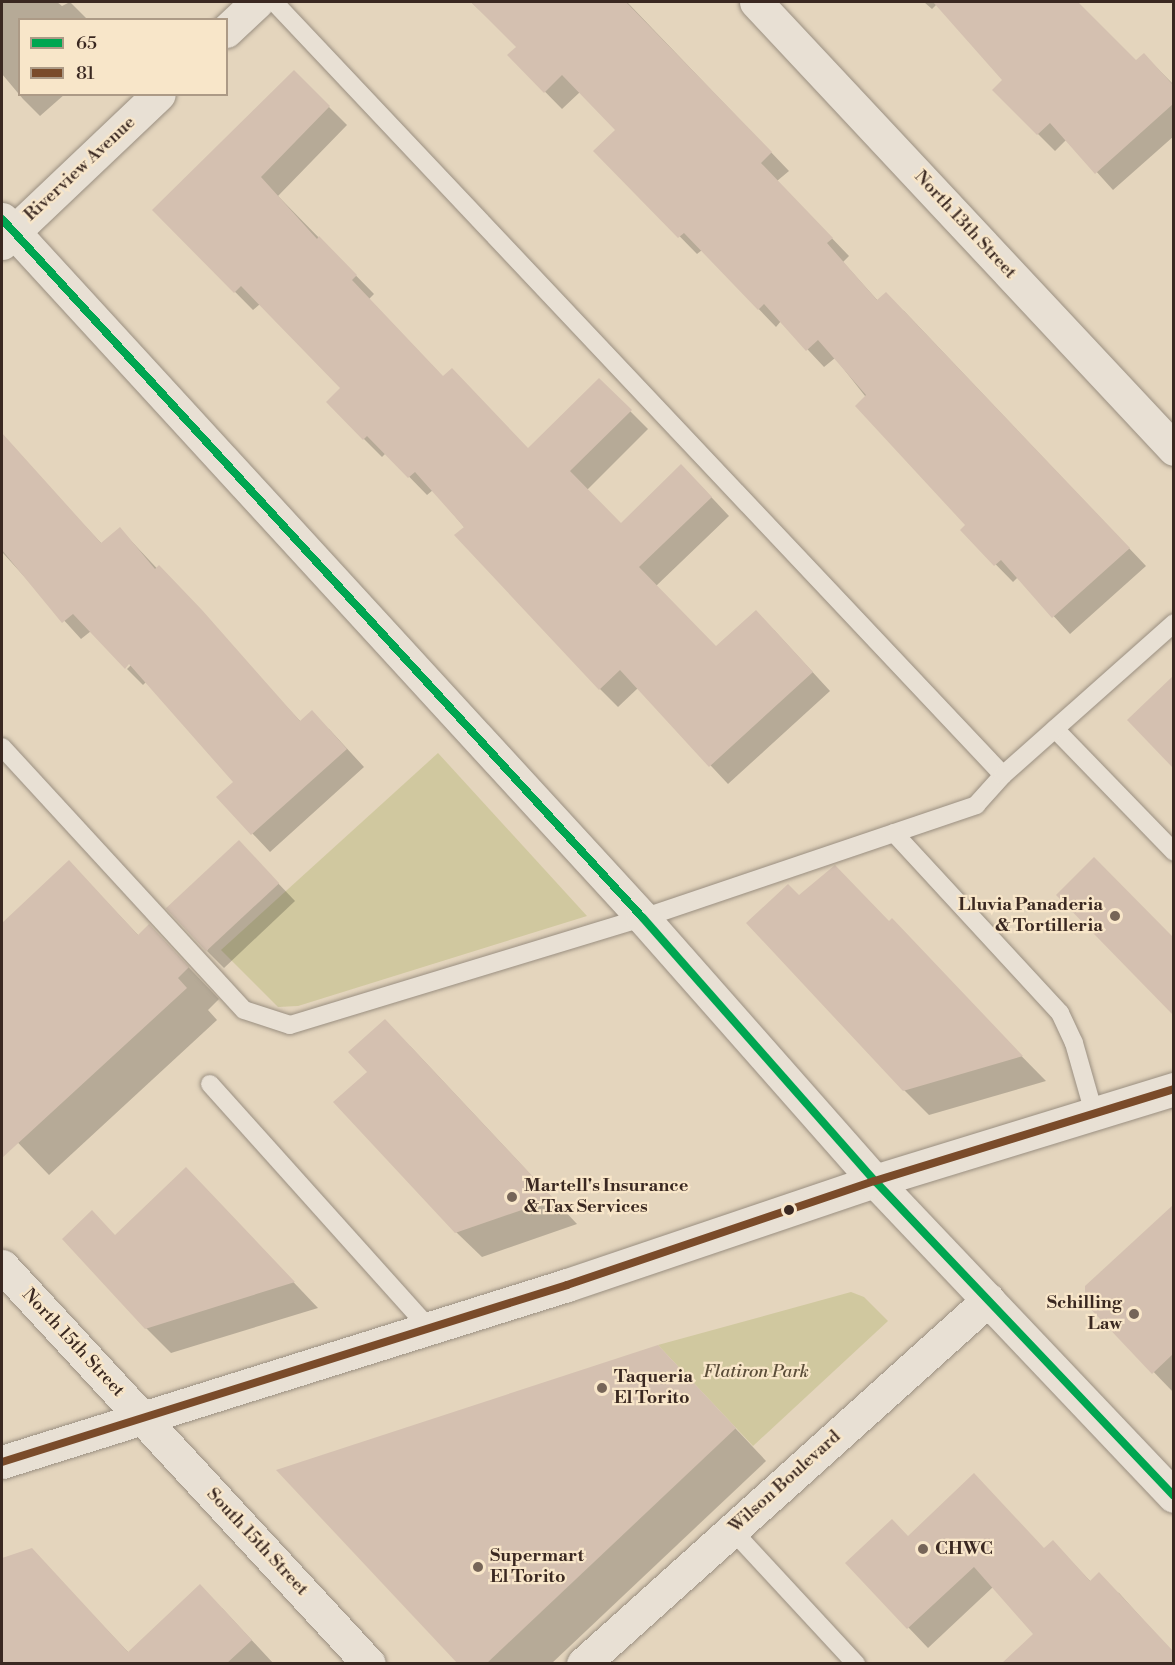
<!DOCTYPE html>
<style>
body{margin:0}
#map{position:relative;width:1175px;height:1665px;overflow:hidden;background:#e4d5bd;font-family:"Libre Bodoni",serif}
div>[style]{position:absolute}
.green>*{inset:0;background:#d0c89f}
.shadow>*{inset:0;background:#0003}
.building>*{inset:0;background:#d4c0b0;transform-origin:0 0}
.roads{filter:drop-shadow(0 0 2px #9a8f81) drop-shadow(0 0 2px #9a8f81)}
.lane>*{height:18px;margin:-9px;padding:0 9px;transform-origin:9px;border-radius:9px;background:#e8e0d4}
.street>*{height:33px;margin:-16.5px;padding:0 16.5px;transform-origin:16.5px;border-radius:16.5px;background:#e8e0d4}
.secondary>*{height:33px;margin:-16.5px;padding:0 16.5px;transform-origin:16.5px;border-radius:16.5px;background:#e8e0d4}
.bus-1>*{height:8px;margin:-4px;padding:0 4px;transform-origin:4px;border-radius:4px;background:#00a651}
.bus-2>*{height:8px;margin:-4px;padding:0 4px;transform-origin:4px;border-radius:4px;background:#7a4b2a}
.dots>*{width:16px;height:16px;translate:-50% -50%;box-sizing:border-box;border:3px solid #f8e6c9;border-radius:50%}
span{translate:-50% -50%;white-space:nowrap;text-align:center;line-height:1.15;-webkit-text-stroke:4.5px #f8e6c9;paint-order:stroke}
.street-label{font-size:18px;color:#3a2821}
.poi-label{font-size:18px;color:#3a2821;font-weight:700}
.right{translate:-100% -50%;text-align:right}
.left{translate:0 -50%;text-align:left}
.park-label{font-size:18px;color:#5c4e3a;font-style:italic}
.frame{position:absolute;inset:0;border:3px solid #3a2821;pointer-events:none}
.legend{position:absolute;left:18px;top:18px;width:210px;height:78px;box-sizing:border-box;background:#f8e6c9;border:2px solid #ac9a86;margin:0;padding:8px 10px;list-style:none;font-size:18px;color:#3a2821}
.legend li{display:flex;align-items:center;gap:12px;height:30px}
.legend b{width:30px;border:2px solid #ac9a86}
</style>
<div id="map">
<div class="green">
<div style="clip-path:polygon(438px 753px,587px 916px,298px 1006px,278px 1007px,221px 950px)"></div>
<div style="clip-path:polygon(851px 1292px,864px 1297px,888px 1321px,753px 1446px,658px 1345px)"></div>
</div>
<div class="shadow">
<div style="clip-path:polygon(2px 2px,57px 2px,62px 6px,70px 2px,88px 20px,20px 20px,20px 94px,65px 94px,40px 116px,23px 99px,2px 74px)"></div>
<div style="clip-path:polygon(471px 2px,627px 2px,789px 171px,777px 181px,849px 256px,843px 262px,878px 301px,904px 311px,1146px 566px,1070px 634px,1018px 577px,1013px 582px,962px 530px,967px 525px,835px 358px,824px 367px,781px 321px,776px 327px,702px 250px,697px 254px,596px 151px,618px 130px,580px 92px,562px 109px,509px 55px,518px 47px)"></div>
<div style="clip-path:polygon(924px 2px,1076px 2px,1136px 62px,1144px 55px,1174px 85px,1174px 136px,1113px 190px,1067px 139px,1055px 151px,994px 90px,1004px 80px,937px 4px,932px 9px)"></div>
<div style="clip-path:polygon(294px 72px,347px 125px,278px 196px,374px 294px,369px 299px,444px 378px,528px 449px,599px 380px,648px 429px,587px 490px,622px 525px,699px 484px,729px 516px,656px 586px,716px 648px,774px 630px,830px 691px,728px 784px,638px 688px,618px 707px,600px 689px,433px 490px,427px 495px,386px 453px,382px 457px,364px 439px,343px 388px,260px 304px,253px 310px,154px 210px)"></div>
<div style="clip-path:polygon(2px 438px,102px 544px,120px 529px,301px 722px,329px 729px,364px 767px,270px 852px,218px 797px,235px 782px,147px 681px,143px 685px,127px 669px,136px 660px,91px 631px,81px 639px,2px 552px)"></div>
<div style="clip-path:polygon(1174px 678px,1174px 766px,1129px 720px)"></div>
<div style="clip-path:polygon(1094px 859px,1174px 939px,1174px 1013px,1058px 895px)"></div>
<div style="clip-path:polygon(256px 860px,295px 901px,224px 968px,207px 951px)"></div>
<div style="clip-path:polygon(69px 862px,139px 936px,149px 926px,219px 999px,208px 1010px,217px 1020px,49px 1175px,2px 1126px,2px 925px)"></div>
<div style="clip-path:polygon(835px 867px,1046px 1081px,929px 1115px,904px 1090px,799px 897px)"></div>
<div style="clip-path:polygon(410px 1046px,577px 1224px,482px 1257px,456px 1232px)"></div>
<div style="clip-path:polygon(210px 1194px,318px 1308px,171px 1353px,146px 1328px,116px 1236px)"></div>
<div style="clip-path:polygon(1174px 1207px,1174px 1393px,1087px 1303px,1087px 1287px)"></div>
<div style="clip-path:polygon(689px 1379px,766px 1461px,551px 1664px,460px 1664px)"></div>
<div style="clip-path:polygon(908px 1537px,1045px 1549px,1053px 1542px,1091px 1582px,1119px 1593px,1174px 1654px,1174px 1664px,1005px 1664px,1035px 1634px,993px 1587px,928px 1648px,847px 1563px)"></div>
<div style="clip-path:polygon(31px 1550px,129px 1653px,222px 1608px,273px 1663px,2px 1664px,2px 1559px)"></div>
</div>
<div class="building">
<div style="clip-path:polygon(471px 2px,626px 2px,772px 152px,761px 163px,833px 238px,827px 243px,877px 300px,886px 292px,1130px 548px,1052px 618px,1001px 560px,994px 566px,960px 530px,965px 525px,855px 406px,866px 395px,818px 340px,806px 351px,764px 304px,758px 310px,684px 233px,678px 238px,593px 151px,615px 130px,562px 75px,544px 93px,507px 55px,516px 47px)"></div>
<div style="clip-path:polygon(933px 2px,1078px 2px,1136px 60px,1144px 53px,1173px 85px,1173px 104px,1095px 174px,1050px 123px,1037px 135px,992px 90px,1002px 80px)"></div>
<div style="clip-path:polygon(294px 70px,330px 106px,261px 177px,317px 239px,319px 236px,357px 275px,352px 280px,443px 376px,452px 368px,528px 448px,599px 378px,632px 410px,570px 471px,621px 523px,681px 464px,712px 497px,639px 567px,716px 646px,756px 610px,813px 672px,709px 767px,620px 670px,599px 690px,454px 535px,464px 527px,415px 472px,408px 478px,367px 436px,363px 440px,326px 402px,340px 388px,241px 286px,234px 293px,152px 210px)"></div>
<div style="clip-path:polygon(2px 433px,101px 543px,120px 527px,155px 569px,159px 565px,202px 610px,300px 721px,312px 710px,347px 749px,251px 835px,216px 797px,233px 782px,129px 664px,125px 669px,73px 614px,62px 623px,2px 550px)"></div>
<div style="clip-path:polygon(1173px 676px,1173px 768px,1127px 720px)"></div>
<div style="left:239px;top:840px;width:59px;height:100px;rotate:47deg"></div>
<div style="clip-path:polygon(1094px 857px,1173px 937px,1173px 1015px,1056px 895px)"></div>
<div style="clip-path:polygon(69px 860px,138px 935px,149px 924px,189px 967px,178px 978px,187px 988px,2px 1158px,2px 923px)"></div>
<div style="clip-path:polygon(835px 865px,889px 921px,892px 918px,1023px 1056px,903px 1091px,746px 923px,788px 884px,799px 895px)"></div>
<div style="clip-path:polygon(385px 1019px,554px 1199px,455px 1233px,333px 1102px,367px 1072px,348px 1052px)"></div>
<div style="clip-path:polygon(186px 1167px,295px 1282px,145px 1329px,62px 1239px,92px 1210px,115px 1235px)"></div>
<div style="clip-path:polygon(1173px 1205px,1173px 1354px,1152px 1374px,1085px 1303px,1085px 1286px)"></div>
<div style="clip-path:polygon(658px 1345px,736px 1428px,486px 1664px,458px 1664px,276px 1470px)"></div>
<div style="clip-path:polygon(974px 1473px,1044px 1548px,1053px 1540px,1090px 1581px,1099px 1572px,1173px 1651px,1173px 1664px,1001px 1664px,1033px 1634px,974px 1567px,907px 1629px,845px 1563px,892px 1519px,908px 1536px)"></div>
<div style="clip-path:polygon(32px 1548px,128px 1652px,200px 1584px,252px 1640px,226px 1664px,2px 1664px,2px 1558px)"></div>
</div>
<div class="roads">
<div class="lane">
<div style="left:1055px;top:729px;width:171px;rotate:45.9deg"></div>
<div style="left:2px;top:747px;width:357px;rotate:47.4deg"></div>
<div style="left:244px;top:1010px;width:48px;rotate:18.1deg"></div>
<div style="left:290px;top:1025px;width:369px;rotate:-16.9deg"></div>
<div style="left:643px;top:918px;width:352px;rotate:-18.7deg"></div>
<div style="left:976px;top:805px;width:40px;rotate:-48deg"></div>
<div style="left:1003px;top:775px;width:1063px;rotate:-133.32deg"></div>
<div style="left:1003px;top:775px;width:229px;rotate:-41.6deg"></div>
<div style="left:894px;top:833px;width:245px;rotate:47.3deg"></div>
<div style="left:1060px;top:1013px;width:33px;rotate:65deg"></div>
<div style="left:1074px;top:1043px;width:73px;rotate:74.1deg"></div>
<div style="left:210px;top:1084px;width:329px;rotate:48.1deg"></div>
<div style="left:732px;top:1530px;width:183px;rotate:47.2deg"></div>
</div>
<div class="street">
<div style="left:226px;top:31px;width:42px;rotate:-43.1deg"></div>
<div style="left:2px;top:219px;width:948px;rotate:47.48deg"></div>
<div style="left:643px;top:918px;width:351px;rotate:48.6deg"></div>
<div style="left:875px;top:1181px;width:434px;rotate:46.5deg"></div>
<div style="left:2px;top:243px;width:216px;rotate:-43.5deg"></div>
<div style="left:2px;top:1266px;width:541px;rotate:47.32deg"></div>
<div style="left:583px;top:1664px;width:545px;rotate:-41.95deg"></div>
</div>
<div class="secondary">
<div style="left:756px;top:2px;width:612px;rotate:46.92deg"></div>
<div style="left:2px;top:1462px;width:592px;rotate:-17.39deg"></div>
<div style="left:567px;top:1285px;width:325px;rotate:-18.7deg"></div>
<div style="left:875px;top:1181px;width:313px;rotate:-17.1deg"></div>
</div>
</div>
<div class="bus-1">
<div style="left:2px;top:219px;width:948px;rotate:47.48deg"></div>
<div style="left:643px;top:918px;width:351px;rotate:48.6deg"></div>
<div style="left:875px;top:1181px;width:434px;rotate:46.5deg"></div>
</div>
<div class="bus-2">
<div style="left:2px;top:1462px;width:592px;rotate:-17.39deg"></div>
<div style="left:567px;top:1285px;width:325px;rotate:-18.7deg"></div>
<div style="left:875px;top:1181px;width:313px;rotate:-17.1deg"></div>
</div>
<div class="dots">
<div style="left:1115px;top:916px;background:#766558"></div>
<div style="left:512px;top:1197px;background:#766558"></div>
<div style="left:789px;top:1210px;background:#3a2821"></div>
<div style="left:1134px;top:1314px;background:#766558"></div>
<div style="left:602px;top:1388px;background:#766558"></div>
<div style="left:923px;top:1549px;background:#766558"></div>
<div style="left:478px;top:1567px;background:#766558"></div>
</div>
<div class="street-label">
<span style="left:80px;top:169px;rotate:-43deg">Riverview Avenue</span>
<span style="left:965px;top:225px;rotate:47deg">North 13th Street</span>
<span style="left:73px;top:1343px;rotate:47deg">North 15th Street</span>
<span style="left:785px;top:1482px;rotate:-42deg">Wilson Boulevard</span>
<span style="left:257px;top:1542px;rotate:47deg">South 15th Street</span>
</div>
<div class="poi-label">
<span class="right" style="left:1103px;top:916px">Lluvia Panaderia<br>&amp; Tortilleria</span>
<span class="left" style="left:524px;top:1197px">Martell's Insurance<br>&amp; Tax Services</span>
<span class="right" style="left:1122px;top:1314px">Schilling<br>Law</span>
<span class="left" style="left:614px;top:1388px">Taqueria<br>El Torito</span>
<span class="left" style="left:935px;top:1549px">CHWC</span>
<span class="left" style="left:490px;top:1567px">Supermart<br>El Torito</span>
</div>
<div class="park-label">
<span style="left:756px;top:1372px">Flatiron Park</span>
</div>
<div class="frame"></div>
<ul class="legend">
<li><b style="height:8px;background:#00a651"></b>65</li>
<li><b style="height:8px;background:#7a4b2a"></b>81</li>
</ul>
</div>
